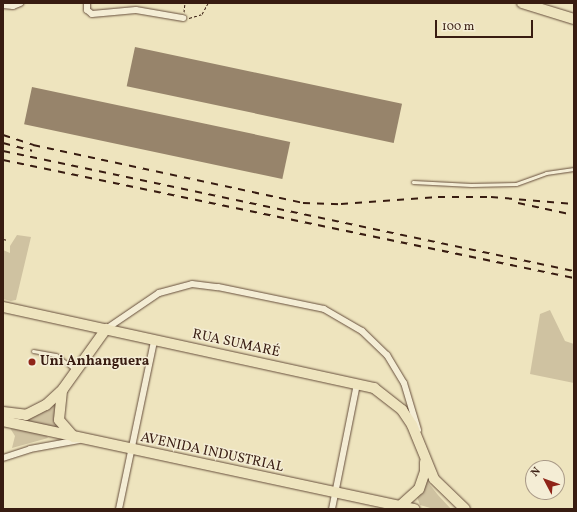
<!DOCTYPE html>
<meta charset="utf-8">
<style>
body{margin:0}
#map{position:relative;width:577px;height:512px;overflow:hidden;background:#eee4be;font-family:Vollkorn,serif}
div>[style]{position:absolute}
.green>*{inset:0;background:#cfc2a1}
.building>*{inset:0;background:#97846b;transform-origin:0 0}
.path>*{height:1px;margin-top:-0.5px;transform-origin:0;background:repeating-linear-gradient(90deg,#381c11 0 3px,transparent 0 5px)}
.roads{filter:drop-shadow(0 0 1px #664e3c) drop-shadow(0 0 1px #664e3c)}
.service>*{height:3px;margin:-1.5px;padding:0 1.5px;transform-origin:1.5px;border-radius:1.5px;background:#f4edd5}
.minor>*{height:6px;margin:-3px;padding:0 3px;transform-origin:3px;border-radius:3px;background:#f4edd5}
.primary>*{height:10px;margin:-5px;padding:0 5px;transform-origin:5px;border-radius:5px;background:#eee4be}
.trunk>*{height:10px;margin:-5px;padding:0 5px;transform-origin:5px;border-radius:5px;background:#eee4be}
.rail>*{height:2px;margin-top:-1px;transform-origin:0;background:repeating-linear-gradient(90deg,#381c11 0 7px,transparent 0 14px)}
.dots>*{width:11px;height:11px;translate:-50% -50%;box-sizing:border-box;border:2px solid #f4edd5;border-radius:50%}
span{translate:-50% -50%;white-space:nowrap;text-align:center;line-height:1.15;-webkit-text-stroke:3px #f4edd5;paint-order:stroke}
.street-label{font-size:14px;color:#381c11}
.poi-label{font-size:14px;color:#381c11;font-weight:700}
.left{translate:0 -50%;text-align:left}
.frame{position:absolute;inset:0;border:4px solid #381c11;pointer-events:none}
.north{position:absolute;left:525px;top:460px;width:40px;height:40px;box-sizing:border-box;background:#f4edd5;border:1px solid #a99987;border-radius:50%;rotate:311deg;font-size:11px;font-weight:700;line-height:16px;text-align:center;color:#381c11}
.north::after{content:'';display:block;margin:auto;width:14px;height:18px;background:#8f2418;clip-path:polygon(50% 0,100% 100%,50% 72%,0 100%)}
.scale{position:absolute;left:435px;top:20px;width:98px;height:18px;box-sizing:border-box;border:2px solid #381c11;border-top:0;padding-left:5px;font-size:12px;line-height:14px;white-space:nowrap;color:#381c11;-webkit-text-stroke:3px #f4edd5;paint-order:stroke}
</style>
<div id="map">
<div class="green">
<div style="clip-path:polygon(17px 235px,31px 237px,16px 300px,11px 301px,3px 299px,3px 250px,10px 253px,10px 246px)"></div>
<div style="clip-path:polygon(550px 310px,565px 341px,574px 344px,574px 383px,530px 374px,540px 314px)"></div>
<div style="clip-path:polygon(57px 402px,56px 429px,11px 418px,56px 402px)"></div>
<div style="clip-path:polygon(10px 428px,46px 435px,48px 438px,12px 448px,15px 436px)"></div>
<div style="clip-path:polygon(426px 480px,438px 495px,451px 509px,434px 509px,420px 505px,417px 497px)"></div>
</div>
<div class="building">
<div style="left:135px;top:47px;width:273px;height:40px;rotate:12deg"></div>
<div style="left:32px;top:87px;width:264px;height:38px;rotate:12deg"></div>
</div>
<div class="path">
<div style="left:184px;top:12px;width:9px;rotate:-84deg"></div>
<div style="left:189px;top:18px;width:14px;rotate:-17deg"></div>
<div style="left:202px;top:14px;width:13px;rotate:-61deg"></div>
<div style="left:3px;top:239px;width:5px;rotate:11deg"></div>
</div>
<div class="roads">
<div class="service">
<div style="left:413px;top:182px;width:58px;rotate:3deg"></div>
<div style="left:471px;top:185px;width:45px;rotate:-1.3deg"></div>
<div style="left:516px;top:184px;width:32px;rotate:-20deg"></div>
<div style="left:546px;top:173px;width:28px;rotate:-8deg"></div>
<div style="left:33px;top:351px;width:23px;rotate:10deg"></div>
<div style="left:56px;top:355px;width:24px;rotate:38deg"></div>
</div>
<div class="minor">
<div style="left:87px;top:3px;width:7px;rotate:90deg"></div>
<div style="left:87px;top:10px;width:6px;rotate:39deg"></div>
<div style="left:92px;top:14px;width:44px;rotate:-5.2deg"></div>
<div style="left:136px;top:10px;width:48px;rotate:9.7deg"></div>
<div style="left:3px;top:5px;width:10px;rotate:6deg"></div>
<div style="left:13px;top:6px;width:8px;rotate:-23deg"></div>
<div style="left:106px;top:329px;width:64px;rotate:-34.2deg"></div>
<div style="left:159px;top:293px;width:34px;rotate:-15deg"></div>
<div style="left:192px;top:284px;width:26px;rotate:7deg"></div>
<div style="left:218px;top:287px;width:108px;rotate:11.7deg"></div>
<div style="left:324px;top:309px;width:44px;rotate:30.1deg"></div>
<div style="left:362px;top:331px;width:35px;rotate:44deg"></div>
<div style="left:387px;top:355px;width:33px;rotate:59deg"></div>
<div style="left:404px;top:383px;width:49px;rotate:73.4deg"></div>
<div style="left:3px;top:458px;width:28px;rotate:-18deg"></div>
<div style="left:30px;top:449px;width:50px;rotate:-10.4deg"></div>
<div style="left:119px;top:509px;width:172px;rotate:-78.2deg"></div>
<div style="left:332px;top:509px;width:127px;rotate:-78.7deg"></div>
</div>
<div class="primary">
<div style="left:3px;top:307px;width:380px;rotate:12.3deg"></div>
<div style="left:374px;top:388px;width:36px;rotate:38deg"></div>
<div style="left:402px;top:410px;width:18px;rotate:56deg"></div>
<div style="left:412px;top:425px;width:58px;rotate:67.8deg"></div>
<div style="left:434px;top:479px;width:43px;rotate:44.1deg"></div>
<div style="left:62px;top:391px;width:29px;rotate:96deg"></div>
<div style="left:59px;top:420px;width:23px;rotate:49deg"></div>
<div style="left:3px;top:412px;width:23px;rotate:7deg"></div>
<div style="left:26px;top:415px;width:22px;rotate:-27deg"></div>
<div style="left:46px;top:405px;width:23px;rotate:-43deg"></div>
<div style="left:63px;top:389px;width:74px;rotate:-54.4deg"></div>
<div style="left:3px;top:421px;width:421px;rotate:12.1deg"></div>
<div style="left:400px;top:506px;width:25px;rotate:-42deg"></div>
<div style="left:419px;top:489px;width:18px;rotate:-71deg"></div>
<div style="left:425px;top:472px;width:10px;rotate:-90deg"></div>
</div>
<div class="trunk">
<div style="left:522px;top:3px;width:54px;rotate:17.1deg"></div>
</div>
</div>
<div class="rail">
<div style="left:3px;top:135px;width:32px;rotate:18deg"></div>
<div style="left:33px;top:145px;width:276px;rotate:12.1deg"></div>
<div style="left:303px;top:203px;width:38px;rotate:2deg"></div>
<div style="left:341px;top:204px;width:97px;rotate:-4.1deg"></div>
<div style="left:438px;top:197px;width:53px"></div>
<div style="left:491px;top:197px;width:83px;rotate:4.8deg"></div>
<div style="left:3px;top:143px;width:30px;rotate:15deg"></div>
<div style="left:3px;top:151px;width:583px;rotate:11.87deg"></div>
<div style="left:3px;top:160px;width:583px;rotate:11.68deg"></div>
<div style="left:518px;top:203px;width:57px;rotate:12.1deg"></div>
</div>
<div class="dots">
<div style="left:32px;top:362px;background:#8f2418"></div>
</div>
<div class="street-label">
<span style="left:236px;top:344px;rotate:12deg">RUA SUMARÉ</span>
<span style="left:212px;top:453px;rotate:12deg">AVENIDA INDUSTRIAL</span>
</div>
<div class="poi-label">
<span class="left" style="left:40px;top:362px">Uni Anhanguera</span>
</div>
<div class="frame"></div>
<div class="north">N</div>
<div class="scale">100 m</div>
</div>
